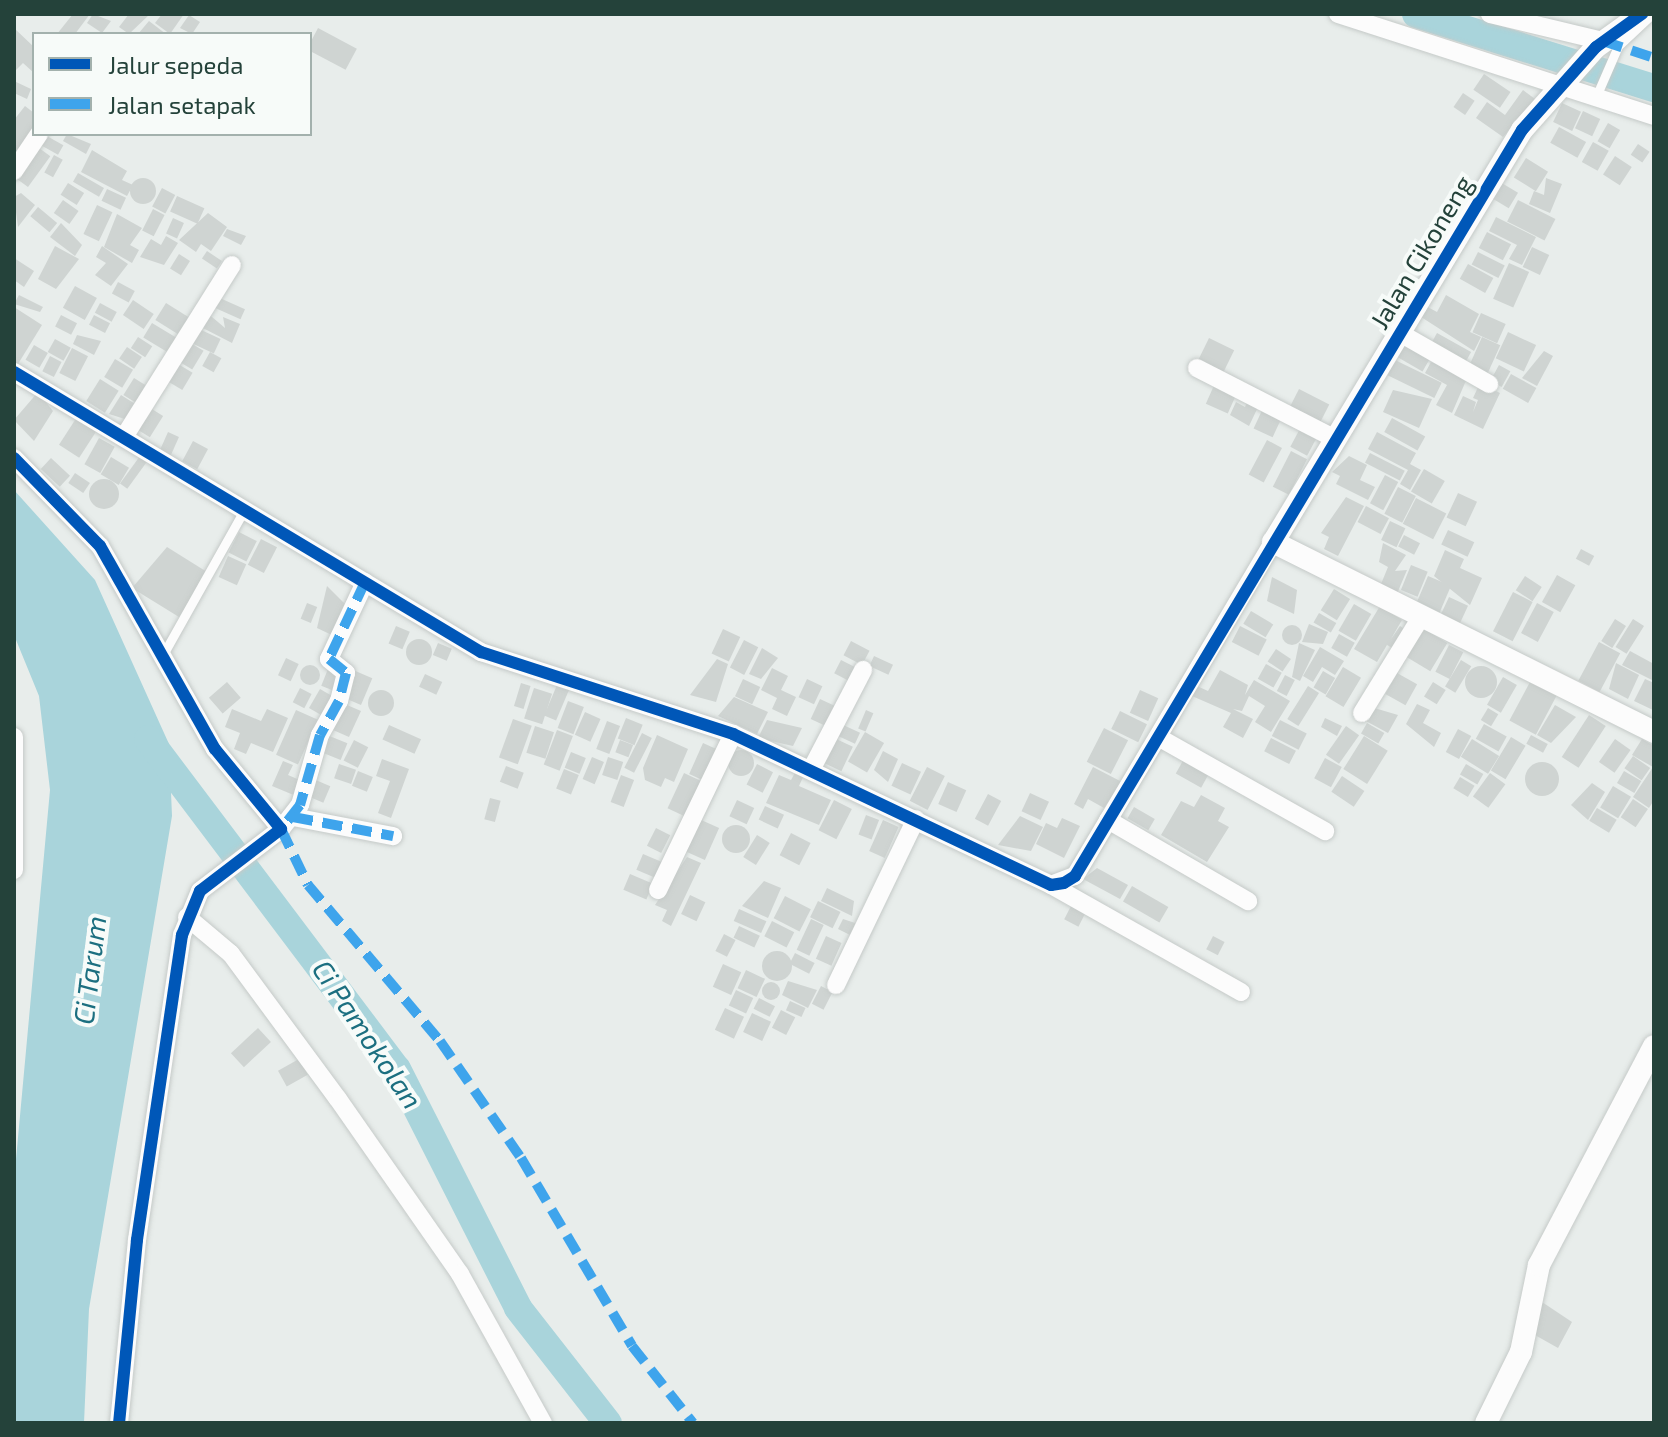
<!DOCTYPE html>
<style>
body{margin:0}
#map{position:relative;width:1668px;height:1437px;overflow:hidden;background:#e8edeb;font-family:"Exo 2",sans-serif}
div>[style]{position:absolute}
.water>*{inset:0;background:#a9d4db}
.river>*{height:28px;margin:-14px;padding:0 14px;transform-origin:14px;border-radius:14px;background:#a9d4db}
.building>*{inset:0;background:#cfd4d2;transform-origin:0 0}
.round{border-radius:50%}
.roads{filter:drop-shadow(0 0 2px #c5cac8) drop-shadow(0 0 2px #c5cac8)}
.service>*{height:9px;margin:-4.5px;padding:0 4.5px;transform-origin:4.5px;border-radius:4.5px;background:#fcfcfc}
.minor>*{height:18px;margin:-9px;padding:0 9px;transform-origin:9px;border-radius:9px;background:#fcfcfc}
.tertiary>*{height:22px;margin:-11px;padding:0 11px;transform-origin:11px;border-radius:11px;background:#fcfcfc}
.quiet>*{height:10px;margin-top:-5px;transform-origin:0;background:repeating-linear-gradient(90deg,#3ea4ec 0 20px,transparent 0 30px)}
.cycleway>*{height:12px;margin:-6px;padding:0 6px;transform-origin:6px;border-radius:6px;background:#0057b8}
span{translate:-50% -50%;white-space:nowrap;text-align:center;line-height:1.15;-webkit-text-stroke:8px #f7fbf9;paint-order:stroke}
.street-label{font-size:26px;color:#24423a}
.water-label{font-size:28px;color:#1c6f80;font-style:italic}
.frame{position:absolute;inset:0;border:16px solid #24423a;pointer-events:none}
.legend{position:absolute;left:32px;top:32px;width:280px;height:104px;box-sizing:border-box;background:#f7fbf9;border:2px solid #a3b1ad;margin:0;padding:10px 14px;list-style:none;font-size:24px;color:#24423a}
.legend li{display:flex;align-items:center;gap:16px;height:40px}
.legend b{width:40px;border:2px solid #a3b1ad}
</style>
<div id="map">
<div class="water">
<div style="clip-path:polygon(14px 490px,95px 580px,169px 744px,172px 816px,89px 1309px,84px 1423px,14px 1423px,14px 1181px,50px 790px,39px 696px,14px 635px)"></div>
</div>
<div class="river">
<div style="left:1416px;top:14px;width:249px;rotate:17.3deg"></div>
<div style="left:148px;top:739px;width:413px;rotate:53deg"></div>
<div style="left:397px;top:1069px;width:268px;rotate:63.1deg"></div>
<div style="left:518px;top:1308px;width:146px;rotate:52deg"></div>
</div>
<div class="building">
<div style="clip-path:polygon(73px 14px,90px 14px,75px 34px,57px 34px)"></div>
<div style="clip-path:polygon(93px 14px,111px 21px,102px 33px,87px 23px)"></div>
<div style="clip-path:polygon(129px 14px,150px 14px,129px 34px,119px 27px)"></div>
<div style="clip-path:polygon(162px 14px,184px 14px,170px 34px,155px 23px)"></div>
<div style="clip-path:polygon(189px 15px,200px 22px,192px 34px,180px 28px)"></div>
<div style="clip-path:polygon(149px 21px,166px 34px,138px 34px)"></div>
<div style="clip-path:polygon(14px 28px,34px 47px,34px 73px,23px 63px,14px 72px)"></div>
<div style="left:318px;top:28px;width:44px;height:24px;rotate:28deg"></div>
<div style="left:1484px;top:74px;width:32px;height:19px;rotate:34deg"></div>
<div style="clip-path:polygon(14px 81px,31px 89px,27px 99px,14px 93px)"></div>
<div style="clip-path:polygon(1523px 90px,1535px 99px,1503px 137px,1476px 118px,1487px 102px,1505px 115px)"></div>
<div style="left:1463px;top:93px;width:14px;height:17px;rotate:34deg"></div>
<div style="left:1562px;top:103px;width:21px;height:21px;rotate:25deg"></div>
<div style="clip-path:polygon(25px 106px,34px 113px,34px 127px,14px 160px,14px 120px)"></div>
<div style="left:1583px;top:111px;width:19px;height:19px;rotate:25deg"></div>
<div style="left:1608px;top:123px;width:14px;height:21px;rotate:30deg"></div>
<div style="left:1559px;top:127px;width:31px;height:18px;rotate:29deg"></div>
<div style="clip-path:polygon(67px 134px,91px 144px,86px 154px,63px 141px)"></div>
<div style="left:45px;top:135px;width:21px;height:11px;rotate:29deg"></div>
<div style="left:1593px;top:142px;width:18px;height:23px;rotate:29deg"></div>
<div style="left:1638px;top:144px;width:14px;height:13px;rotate:34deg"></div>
<div style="left:39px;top:148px;width:14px;height:38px;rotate:36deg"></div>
<div style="clip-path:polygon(92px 150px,127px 171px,122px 180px,133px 185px,127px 196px,81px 172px)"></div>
<div style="left:54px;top:155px;width:10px;height:20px;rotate:29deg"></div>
<div style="left:1615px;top:156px;width:20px;height:22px;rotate:33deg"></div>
<div style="left:1526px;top:158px;width:26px;height:23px;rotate:32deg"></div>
<div style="left:78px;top:173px;width:30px;height:10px;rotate:30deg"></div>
<div style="clip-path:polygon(1546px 178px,1562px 184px,1550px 213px,1529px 204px,1534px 191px,1544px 195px)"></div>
<div class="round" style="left:130px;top:178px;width:26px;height:26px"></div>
<div style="left:1500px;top:182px;width:21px;height:18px;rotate:31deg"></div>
<div style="left:68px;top:183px;width:19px;height:14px;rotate:32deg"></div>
<div style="left:162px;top:188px;width:15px;height:21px;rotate:28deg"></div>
<div style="left:107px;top:189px;width:21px;height:13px;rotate:25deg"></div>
<div style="clip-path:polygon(21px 193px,35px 205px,18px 227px,14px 197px)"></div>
<div style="left:177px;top:196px;width:30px;height:17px;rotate:24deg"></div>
<div style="left:63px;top:200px;width:19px;height:16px;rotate:35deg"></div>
<div style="left:1518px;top:200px;width:42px;height:24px;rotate:27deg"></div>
<div style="left:97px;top:205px;width:17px;height:32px;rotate:25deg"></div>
<div style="left:38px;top:207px;width:25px;height:12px;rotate:40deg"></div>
<div style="left:153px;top:209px;width:13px;height:24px;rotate:27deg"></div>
<div style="clip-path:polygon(208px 213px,227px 227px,211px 251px,201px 244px,196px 252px,179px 240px)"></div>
<div style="clip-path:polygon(117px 214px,142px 228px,130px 245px,139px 250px,132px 263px,104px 247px)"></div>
<div style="clip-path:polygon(1496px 217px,1536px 237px,1522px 265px,1509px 259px,1517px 245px,1489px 231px)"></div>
<div style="left:173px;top:218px;width:12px;height:17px;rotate:24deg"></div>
<div style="clip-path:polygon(61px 223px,82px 245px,75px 256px,50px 237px)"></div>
<div style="clip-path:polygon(227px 229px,246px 236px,241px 245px,223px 236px)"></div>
<div style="left:1487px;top:232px;width:27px;height:18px;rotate:27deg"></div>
<div style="clip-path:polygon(166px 236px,178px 243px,164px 265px,140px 257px,151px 239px,161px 245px)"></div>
<div style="clip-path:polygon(55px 246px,79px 259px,56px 289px,38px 279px)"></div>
<div style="clip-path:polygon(102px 246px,128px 264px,111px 286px,95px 275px,106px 263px,96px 257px)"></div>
<div style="left:1532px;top:247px;width:19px;height:22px;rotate:25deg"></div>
<div style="left:207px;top:251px;width:18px;height:9px;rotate:34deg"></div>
<div style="left:1478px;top:252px;width:30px;height:14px;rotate:27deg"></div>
<div style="left:179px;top:254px;width:13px;height:17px;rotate:32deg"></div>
<div style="clip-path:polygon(14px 258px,34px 271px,24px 287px,14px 280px)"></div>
<div style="left:1509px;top:263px;width:22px;height:39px;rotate:24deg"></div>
<div style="left:1468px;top:264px;width:29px;height:17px;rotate:29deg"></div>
<div style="left:118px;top:282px;width:19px;height:13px;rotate:28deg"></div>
<div style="left:75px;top:286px;width:25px;height:25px;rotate:29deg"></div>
<div style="clip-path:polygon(19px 295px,43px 307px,40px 312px,14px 304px)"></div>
<div style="left:213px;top:295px;width:35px;height:11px;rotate:24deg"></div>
<div style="clip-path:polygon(1446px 295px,1479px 314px,1470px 332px,1481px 337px,1474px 351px,1418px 315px,1424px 305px,1437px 312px)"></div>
<div style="left:133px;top:300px;width:25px;height:18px;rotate:34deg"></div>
<div style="left:100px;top:303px;width:19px;height:11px;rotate:28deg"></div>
<div style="left:166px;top:303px;width:31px;height:20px;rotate:32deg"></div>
<div style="clip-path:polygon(14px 307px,42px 325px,18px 364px,14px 362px)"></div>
<div style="clip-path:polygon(205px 311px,225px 328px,223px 317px,240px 324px,232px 343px,199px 326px)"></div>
<div style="left:1481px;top:313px;width:27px;height:21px;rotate:24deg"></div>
<div style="left:61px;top:315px;width:18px;height:13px;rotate:27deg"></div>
<div style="left:94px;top:315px;width:18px;height:11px;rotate:27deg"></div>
<div style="left:152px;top:323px;width:29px;height:17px;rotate:31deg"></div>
<div style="left:197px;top:328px;width:26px;height:16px;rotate:25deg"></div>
<div style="left:1508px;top:332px;width:31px;height:29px;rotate:25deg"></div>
<div style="left:1437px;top:333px;width:39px;height:16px;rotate:29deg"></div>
<div style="clip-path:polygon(77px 335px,101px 341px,94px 355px,73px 344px)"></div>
<div style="left:138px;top:337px;width:17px;height:13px;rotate:33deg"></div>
<div style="left:1482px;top:337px;width:20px;height:35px;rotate:24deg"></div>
<div style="left:1209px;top:338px;width:28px;height:29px;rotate:26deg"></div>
<div style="left:55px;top:339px;width:18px;height:15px;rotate:29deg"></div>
<div style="left:1406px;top:340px;width:30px;height:19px;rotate:30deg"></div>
<div style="left:189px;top:342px;width:17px;height:22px;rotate:31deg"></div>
<div style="left:34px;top:345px;width:16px;height:17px;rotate:30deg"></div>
<div style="left:127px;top:347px;width:18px;height:14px;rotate:34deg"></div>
<div style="left:72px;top:348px;width:18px;height:28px;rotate:27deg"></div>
<div style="clip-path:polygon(1544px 351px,1553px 356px,1537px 386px,1522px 378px)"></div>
<div style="left:210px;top:352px;width:13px;height:16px;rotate:29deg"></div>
<div style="left:50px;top:356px;width:13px;height:17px;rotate:27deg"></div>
<div style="left:115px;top:359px;width:21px;height:21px;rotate:31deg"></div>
<div style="left:1395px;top:360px;width:52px;height:17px;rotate:26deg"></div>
<div style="clip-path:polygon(1431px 362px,1468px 376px,1452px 413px,1436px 405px,1447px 385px,1425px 373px)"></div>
<div style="left:178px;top:364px;width:17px;height:20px;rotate:31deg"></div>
<div style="left:1499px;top:365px;width:13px;height:18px;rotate:29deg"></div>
<div style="left:1511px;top:374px;width:29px;height:17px;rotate:29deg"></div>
<div style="left:134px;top:378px;width:19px;height:20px;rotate:32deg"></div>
<div style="left:100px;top:379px;width:22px;height:26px;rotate:32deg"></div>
<div style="left:1216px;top:381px;width:24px;height:25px;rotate:24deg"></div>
<div style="clip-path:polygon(1480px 383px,1500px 393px,1483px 429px,1454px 415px,1463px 396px,1476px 402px,1473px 412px,1478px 400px,1473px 398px)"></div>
<div style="left:1299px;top:389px;width:34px;height:23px;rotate:27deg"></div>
<div style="clip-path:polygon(1393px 390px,1432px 399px,1419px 428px,1383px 412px)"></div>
<div style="clip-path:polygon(38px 392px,53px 411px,34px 441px,14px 420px)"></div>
<div style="clip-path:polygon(121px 395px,140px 407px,131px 421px,109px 414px)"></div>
<div style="clip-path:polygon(1248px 400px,1259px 405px,1249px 426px,1230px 415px,1236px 402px,1245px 407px)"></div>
<div style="left:1265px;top:404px;width:21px;height:27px;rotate:25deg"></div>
<div style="left:147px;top:406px;width:19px;height:25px;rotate:32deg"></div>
<div style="left:77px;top:417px;width:24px;height:33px;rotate:33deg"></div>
<div style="left:1392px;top:418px;width:38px;height:16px;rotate:29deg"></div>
<div style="left:1303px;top:423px;width:19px;height:27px;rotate:28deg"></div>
<div style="left:168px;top:432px;width:12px;height:20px;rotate:24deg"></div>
<div style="clip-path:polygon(1377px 432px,1416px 453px,1410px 464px,1421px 470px,1410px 490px,1400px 484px,1408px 470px,1368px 449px)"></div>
<div style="left:99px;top:438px;width:18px;height:30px;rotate:29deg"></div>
<div style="left:1267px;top:440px;width:17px;height:39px;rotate:28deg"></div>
<div style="left:193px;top:441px;width:17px;height:23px;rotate:28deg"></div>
<div style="left:1291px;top:451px;width:18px;height:40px;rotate:27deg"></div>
<div style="left:1370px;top:453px;width:39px;height:11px;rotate:27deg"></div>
<div style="left:140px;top:456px;width:9px;height:34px;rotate:36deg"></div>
<div style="clip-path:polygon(1349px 456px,1367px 465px,1360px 480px,1375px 487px,1368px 500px,1336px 484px,1340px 476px,1332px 472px)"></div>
<div style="left:111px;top:457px;width:21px;height:20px;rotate:31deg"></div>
<div style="left:51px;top:458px;width:26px;height:15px;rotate:43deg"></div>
<div style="left:1424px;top:469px;width:24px;height:26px;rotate:30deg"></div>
<div style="left:75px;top:473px;width:18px;height:12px;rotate:34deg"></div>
<div style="left:1385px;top:475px;width:15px;height:32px;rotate:28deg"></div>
<div class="round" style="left:89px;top:479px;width:30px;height:30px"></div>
<div style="left:1398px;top:487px;width:20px;height:30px;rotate:27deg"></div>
<div style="left:1458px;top:493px;width:21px;height:27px;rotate:25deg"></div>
<div style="clip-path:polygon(1346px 497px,1364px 506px,1338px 556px,1324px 549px,1329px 537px,1321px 533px)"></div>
<div style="left:1416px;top:498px;width:34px;height:29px;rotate:27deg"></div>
<div style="left:1366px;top:506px;width:26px;height:18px;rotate:28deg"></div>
<div style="left:1390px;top:521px;width:17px;height:21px;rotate:25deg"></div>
<div style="left:1448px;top:530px;width:29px;height:16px;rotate:25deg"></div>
<div style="left:239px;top:532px;width:20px;height:23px;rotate:27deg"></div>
<div style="left:1404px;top:535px;width:18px;height:13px;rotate:27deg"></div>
<div style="left:261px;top:539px;width:18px;height:29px;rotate:27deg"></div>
<div style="clip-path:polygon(1383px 543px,1406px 555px,1395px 571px,1407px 570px,1396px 596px,1381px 584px,1388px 567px,1379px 562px)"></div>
<div style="clip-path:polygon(167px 547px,207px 572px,179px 617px,132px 588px)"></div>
<div style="left:1581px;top:549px;width:15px;height:11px;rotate:28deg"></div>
<div style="clip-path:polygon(1445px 550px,1464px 559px,1460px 568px,1482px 578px,1470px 605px,1434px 576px)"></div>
<div style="left:228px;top:556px;width:20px;height:23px;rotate:24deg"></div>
<div style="left:1411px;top:565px;width:18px;height:27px;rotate:22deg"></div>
<div style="left:1557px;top:575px;width:21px;height:31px;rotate:29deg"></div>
<div style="left:1428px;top:576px;width:25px;height:34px;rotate:23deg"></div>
<div style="left:1525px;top:576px;width:20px;height:17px;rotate:33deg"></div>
<div style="clip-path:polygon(1272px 577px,1297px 590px,1294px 614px,1267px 601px)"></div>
<div style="clip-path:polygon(327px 586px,348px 607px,336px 637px,317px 628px)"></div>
<div style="left:1334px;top:589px;width:19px;height:25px;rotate:32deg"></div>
<div style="left:1513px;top:592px;width:22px;height:44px;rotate:27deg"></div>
<div style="left:1449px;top:597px;width:21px;height:21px;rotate:25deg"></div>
<div style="left:307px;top:603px;width:11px;height:17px;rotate:22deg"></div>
<div style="left:1537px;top:603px;width:19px;height:34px;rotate:28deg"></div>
<div style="left:1354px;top:604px;width:20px;height:31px;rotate:30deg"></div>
<div style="clip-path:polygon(1380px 606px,1402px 620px,1391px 639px,1400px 626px,1410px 633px,1399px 652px,1387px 645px,1377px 662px,1354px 649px)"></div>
<div style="left:1251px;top:611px;width:26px;height:15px;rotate:31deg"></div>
<div style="left:1319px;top:613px;width:20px;height:11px;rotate:30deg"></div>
<div style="left:1615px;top:619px;width:13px;height:26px;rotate:32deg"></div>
<div style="left:1633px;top:619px;width:13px;height:33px;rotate:32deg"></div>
<div style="clip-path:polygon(1309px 624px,1328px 632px,1323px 644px,1302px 642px)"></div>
<div class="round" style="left:1282px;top:625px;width:20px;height:20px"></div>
<div style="left:396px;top:626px;width:15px;height:19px;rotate:23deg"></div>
<div style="left:1240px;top:626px;width:30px;height:18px;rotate:27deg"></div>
<div style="left:1419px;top:626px;width:33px;height:33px;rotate:31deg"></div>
<div style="left:723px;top:629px;width:19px;height:27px;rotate:25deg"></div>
<div style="left:1339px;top:634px;width:18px;height:16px;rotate:29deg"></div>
<div class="round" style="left:406px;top:639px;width:26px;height:26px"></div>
<div style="left:744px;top:640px;width:16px;height:31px;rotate:27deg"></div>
<div style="left:851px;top:641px;width:21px;height:16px;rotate:28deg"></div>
<div style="left:1599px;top:642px;width:24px;height:44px;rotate:28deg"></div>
<div style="left:438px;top:643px;width:15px;height:13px;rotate:23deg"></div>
<div style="clip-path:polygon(1299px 643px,1315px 650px,1300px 681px,1292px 677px)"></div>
<div style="left:1449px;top:645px;width:16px;height:30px;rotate:27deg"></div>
<div style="clip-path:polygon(1320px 647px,1344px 661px,1335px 675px,1322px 667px,1313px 682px,1303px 676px)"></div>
<div style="clip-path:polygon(762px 648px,778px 658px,761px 679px,749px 674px)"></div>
<div style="left:1276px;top:649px;width:18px;height:15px;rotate:34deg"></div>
<div style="clip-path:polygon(1630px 651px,1654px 664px,1654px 681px,1622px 665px)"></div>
<div style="left:874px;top:656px;width:21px;height:11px;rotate:25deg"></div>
<div style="left:286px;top:658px;width:14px;height:19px;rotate:25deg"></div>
<div style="clip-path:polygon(717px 659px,728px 664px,716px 702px,690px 695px)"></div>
<div style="left:841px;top:660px;width:20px;height:15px;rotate:27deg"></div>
<div style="left:1461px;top:660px;width:12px;height:31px;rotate:31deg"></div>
<div style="clip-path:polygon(1616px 663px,1639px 675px,1628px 699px,1609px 689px)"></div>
<div style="left:1266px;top:664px;width:18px;height:17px;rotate:29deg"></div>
<div class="round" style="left:300px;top:665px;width:20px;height:20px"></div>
<div class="round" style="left:1465px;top:666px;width:32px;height:32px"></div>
<div style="left:1343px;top:667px;width:21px;height:34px;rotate:31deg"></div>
<div style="clip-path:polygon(772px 668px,788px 676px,781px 690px,796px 697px,787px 716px,772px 709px,777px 698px,761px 690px)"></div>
<div style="left:328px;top:669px;width:16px;height:18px;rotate:22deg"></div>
<div style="left:353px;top:670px;width:21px;height:29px;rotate:23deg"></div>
<div style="clip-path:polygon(1220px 670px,1248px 685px,1245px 695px,1254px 680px,1290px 701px,1271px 732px,1255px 722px,1265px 706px,1249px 696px,1242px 711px,1233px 709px,1253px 719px,1243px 738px,1223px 727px,1231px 713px,1192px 696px,1197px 686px,1208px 691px)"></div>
<div style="left:1323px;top:671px;width:14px;height:19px;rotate:30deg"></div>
<div style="left:1397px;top:673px;width:23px;height:24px;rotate:29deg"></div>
<div style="left:425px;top:674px;width:19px;height:14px;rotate:25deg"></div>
<div style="left:1285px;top:675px;width:11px;height:18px;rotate:27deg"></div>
<div style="left:1503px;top:677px;width:16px;height:32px;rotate:30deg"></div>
<div style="left:743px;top:679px;width:19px;height:19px;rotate:25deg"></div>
<div style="left:807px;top:679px;width:17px;height:20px;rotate:25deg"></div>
<div style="clip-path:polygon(1645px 679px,1654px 683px,1653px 710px,1634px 701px)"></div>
<div style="left:1531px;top:680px;width:30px;height:46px;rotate:28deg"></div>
<div style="left:227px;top:682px;width:21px;height:24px;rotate:49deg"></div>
<div style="left:1433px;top:682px;width:15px;height:17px;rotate:32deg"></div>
<div style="left:521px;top:683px;width:10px;height:24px;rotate:17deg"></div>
<div style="left:557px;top:685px;width:13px;height:33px;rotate:23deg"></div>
<div style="left:1308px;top:686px;width:13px;height:39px;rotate:32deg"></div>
<div style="left:300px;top:688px;width:13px;height:16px;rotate:27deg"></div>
<div style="left:534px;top:688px;width:19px;height:32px;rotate:18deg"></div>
<div style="left:320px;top:689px;width:16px;height:22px;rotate:30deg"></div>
<div style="left:1140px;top:690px;width:20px;height:25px;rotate:24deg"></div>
<div class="round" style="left:368px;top:690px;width:26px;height:26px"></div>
<div style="clip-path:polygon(734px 697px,768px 712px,757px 734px,718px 716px)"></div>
<div style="left:820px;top:699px;width:19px;height:22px;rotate:25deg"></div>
<div style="left:568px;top:701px;width:17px;height:29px;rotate:21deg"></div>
<div style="clip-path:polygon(1417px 704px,1430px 710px,1423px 723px,1441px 733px,1434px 747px,1406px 724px)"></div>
<div style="clip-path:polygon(347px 705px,361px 711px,349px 737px,333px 730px)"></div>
<div style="clip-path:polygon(1555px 705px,1576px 717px,1551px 743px,1537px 735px)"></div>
<div style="clip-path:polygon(1371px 707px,1398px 715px,1388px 733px,1364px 720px)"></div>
<div style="left:1488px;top:708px;width:12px;height:14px;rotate:31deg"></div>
<div style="clip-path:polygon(232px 709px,261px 721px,267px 709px,288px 718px,273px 752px,251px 743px,246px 754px,234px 749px,240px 733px,225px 727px)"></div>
<div style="left:296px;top:710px;width:24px;height:49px;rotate:24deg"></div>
<div style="left:866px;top:710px;width:8px;height:20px;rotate:23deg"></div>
<div style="left:1120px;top:711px;width:30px;height:20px;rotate:26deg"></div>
<div style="left:585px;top:712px;width:17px;height:25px;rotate:24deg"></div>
<div style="left:1589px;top:715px;width:20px;height:50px;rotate:33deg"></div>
<div style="left:626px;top:718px;width:18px;height:22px;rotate:22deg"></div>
<div style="clip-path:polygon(1325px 718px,1342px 726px,1337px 736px,1321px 727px)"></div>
<div style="left:513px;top:719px;width:20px;height:41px;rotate:20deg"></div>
<div style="clip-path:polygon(767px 720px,802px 728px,793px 746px,758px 738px)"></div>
<div style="left:1280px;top:720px;width:30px;height:18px;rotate:27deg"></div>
<div style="left:607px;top:721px;width:14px;height:30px;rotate:21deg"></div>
<div style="left:1367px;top:723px;width:20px;height:12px;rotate:30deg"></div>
<div style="left:841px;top:724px;width:21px;height:12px;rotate:25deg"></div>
<div style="left:1484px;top:724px;width:26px;height:17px;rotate:29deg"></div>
<div style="left:389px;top:725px;width:35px;height:16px;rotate:24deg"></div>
<div style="left:535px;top:726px;width:20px;height:28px;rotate:18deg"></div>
<div style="left:1346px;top:726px;width:16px;height:35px;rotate:35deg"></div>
<div style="left:1104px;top:728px;width:27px;height:38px;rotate:27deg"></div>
<div style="left:1458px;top:729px;width:15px;height:26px;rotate:28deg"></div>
<div style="left:557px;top:730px;width:17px;height:37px;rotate:21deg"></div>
<div style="left:865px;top:732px;width:22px;height:34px;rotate:30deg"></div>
<div style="left:642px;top:733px;width:11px;height:39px;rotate:27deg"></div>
<div style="left:327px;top:735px;width:22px;height:18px;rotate:22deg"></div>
<div style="clip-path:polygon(657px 735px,688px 749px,674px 782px,665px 778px,661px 787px,645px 780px,643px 768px)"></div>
<div style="left:1531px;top:735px;width:19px;height:10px;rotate:28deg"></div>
<div style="left:1364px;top:736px;width:28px;height:39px;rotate:32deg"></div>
<div style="left:832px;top:737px;width:23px;height:27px;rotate:25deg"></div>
<div style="left:1511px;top:737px;width:17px;height:39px;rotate:31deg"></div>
<div style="left:1271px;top:738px;width:28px;height:15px;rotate:27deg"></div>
<div style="left:1472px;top:739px;width:32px;height:21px;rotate:32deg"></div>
<div style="left:1615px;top:739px;width:19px;height:28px;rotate:35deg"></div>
<div style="clip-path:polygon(1642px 739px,1654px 746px,1654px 800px,1649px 808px,1633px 797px,1653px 767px,1632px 755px)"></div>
<div style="left:354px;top:740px;width:16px;height:23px;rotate:27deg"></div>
<div style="left:620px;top:740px;width:14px;height:13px;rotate:21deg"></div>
<div style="left:703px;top:743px;width:20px;height:34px;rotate:24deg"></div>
<div class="round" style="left:728px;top:750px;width:26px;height:26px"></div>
<div style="clip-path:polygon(883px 751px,898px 759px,888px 782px,874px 770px)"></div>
<div style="left:571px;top:752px;width:16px;height:17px;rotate:22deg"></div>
<div style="left:1633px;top:756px;width:21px;height:15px;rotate:35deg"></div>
<div style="left:592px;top:757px;width:13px;height:24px;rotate:23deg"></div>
<div style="left:608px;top:757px;width:16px;height:19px;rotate:18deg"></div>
<div style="left:1185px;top:757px;width:29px;height:19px;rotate:29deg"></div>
<div style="left:1325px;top:758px;width:19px;height:23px;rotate:28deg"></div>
<div style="clip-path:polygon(382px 759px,409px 769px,391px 818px,378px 813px,390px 781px,376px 776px)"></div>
<div style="clip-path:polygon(283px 761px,293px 765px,288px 775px,302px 781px,296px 796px,272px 786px)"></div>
<div class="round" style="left:1525px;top:762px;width:34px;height:34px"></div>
<div style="left:902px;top:763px;width:21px;height:25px;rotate:25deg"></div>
<div style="left:339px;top:764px;width:18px;height:15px;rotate:19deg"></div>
<div style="left:757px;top:764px;width:18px;height:23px;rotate:27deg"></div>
<div style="left:1466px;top:764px;width:20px;height:12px;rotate:30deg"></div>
<div style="left:506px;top:766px;width:19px;height:17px;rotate:21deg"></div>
<div style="left:927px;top:767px;width:20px;height:38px;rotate:27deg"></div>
<div style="clip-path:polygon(1093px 767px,1122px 782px,1104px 808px,1088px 799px,1083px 809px,1074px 804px)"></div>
<div style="left:564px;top:769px;width:16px;height:21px;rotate:22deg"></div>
<div style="left:358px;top:771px;width:16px;height:16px;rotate:22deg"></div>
<div style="clip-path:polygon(796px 771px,804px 775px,799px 786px,831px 800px,819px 825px,766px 803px,779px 775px,791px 780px)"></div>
<div style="left:1624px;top:771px;width:20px;height:14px;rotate:30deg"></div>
<div style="left:684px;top:773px;width:23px;height:39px;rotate:25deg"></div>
<div style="left:1490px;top:773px;width:19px;height:29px;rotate:36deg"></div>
<div style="left:621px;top:775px;width:14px;height:29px;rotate:21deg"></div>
<div style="left:1342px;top:776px;width:27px;height:19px;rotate:34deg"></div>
<div style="left:1460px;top:777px;width:17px;height:13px;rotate:31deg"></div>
<div style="left:311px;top:778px;width:21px;height:18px;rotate:23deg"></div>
<div style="left:948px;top:782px;width:20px;height:24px;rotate:24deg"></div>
<div style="clip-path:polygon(1592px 783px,1605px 792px,1588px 820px,1571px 805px)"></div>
<div style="left:1613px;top:786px;width:21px;height:25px;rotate:31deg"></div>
<div style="left:1030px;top:793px;width:21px;height:20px;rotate:25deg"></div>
<div style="left:988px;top:794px;width:15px;height:28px;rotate:28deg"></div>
<div style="clip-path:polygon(1201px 795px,1225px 808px,1218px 821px,1229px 827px,1207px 862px,1161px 835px,1181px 801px,1194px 807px)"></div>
<div style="left:490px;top:798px;width:11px;height:22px;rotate:15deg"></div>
<div style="left:1633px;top:799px;width:18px;height:22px;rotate:34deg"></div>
<div style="left:737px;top:800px;width:19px;height:18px;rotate:25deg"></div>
<div style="left:834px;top:800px;width:20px;height:34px;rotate:27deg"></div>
<div style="left:765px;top:806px;width:21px;height:15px;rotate:25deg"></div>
<div style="left:1134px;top:807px;width:24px;height:13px;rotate:30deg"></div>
<div style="left:1597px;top:808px;width:23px;height:15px;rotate:31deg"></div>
<div style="left:866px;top:815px;width:14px;height:21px;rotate:21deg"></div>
<div style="clip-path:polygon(1020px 816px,1043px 827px,1031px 851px,998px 845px)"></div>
<div style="clip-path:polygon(1062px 818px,1080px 826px,1064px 858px,1036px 844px,1046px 823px,1057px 828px)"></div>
<div style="left:699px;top:819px;width:22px;height:35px;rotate:24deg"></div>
<div style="left:883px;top:820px;width:17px;height:34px;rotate:24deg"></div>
<div class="round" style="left:722px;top:825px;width:28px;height:28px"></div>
<div style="left:656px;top:828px;width:16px;height:20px;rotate:27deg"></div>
<div style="left:791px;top:833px;width:22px;height:25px;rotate:27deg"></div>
<div style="left:757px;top:835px;width:15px;height:26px;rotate:32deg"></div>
<div style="left:643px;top:854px;width:25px;height:17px;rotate:23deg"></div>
<div style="clip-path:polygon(687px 857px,701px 863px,671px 926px,662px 921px,667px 910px,655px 905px)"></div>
<div style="clip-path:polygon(1097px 868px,1128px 885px,1120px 899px,1083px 879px)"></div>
<div style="left:630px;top:874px;width:25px;height:17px;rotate:23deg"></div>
<div style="clip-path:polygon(764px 881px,781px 888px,768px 918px,742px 906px)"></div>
<div style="left:1132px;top:886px;width:42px;height:18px;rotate:30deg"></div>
<div style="clip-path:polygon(827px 888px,854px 901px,852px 916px,821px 901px)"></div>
<div style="left:690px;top:895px;width:17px;height:21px;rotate:25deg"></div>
<div style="left:785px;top:896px;width:29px;height:25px;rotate:27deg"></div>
<div style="left:818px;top:901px;width:25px;height:18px;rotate:26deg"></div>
<div style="left:1071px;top:906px;width:16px;height:15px;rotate:27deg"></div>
<div style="left:739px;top:909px;width:30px;height:13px;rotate:24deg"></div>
<div style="left:811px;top:919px;width:14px;height:34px;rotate:25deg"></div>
<div style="clip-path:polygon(843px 919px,858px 924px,852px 936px,838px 929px)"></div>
<div style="left:772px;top:921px;width:25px;height:17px;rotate:27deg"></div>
<div style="left:739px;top:926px;width:23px;height:13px;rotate:25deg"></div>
<div style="left:724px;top:934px;width:13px;height:19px;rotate:27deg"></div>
<div style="left:826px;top:936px;width:17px;height:25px;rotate:24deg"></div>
<div style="left:1213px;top:936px;width:13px;height:15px;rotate:27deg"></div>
<div class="round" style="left:762px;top:951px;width:30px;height:30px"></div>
<div style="left:795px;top:953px;width:22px;height:12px;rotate:27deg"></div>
<div style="left:723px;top:964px;width:20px;height:25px;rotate:24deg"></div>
<div style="left:746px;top:970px;width:21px;height:20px;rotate:25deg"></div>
<div style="clip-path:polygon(788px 981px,817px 990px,808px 1008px,782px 995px)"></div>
<div class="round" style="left:762px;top:982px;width:18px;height:18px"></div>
<div style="left:821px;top:986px;width:13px;height:20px;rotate:27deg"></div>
<div style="left:736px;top:990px;width:19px;height:17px;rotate:25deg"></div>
<div style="left:759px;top:998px;width:18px;height:12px;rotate:27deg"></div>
<div style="left:790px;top:1001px;width:17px;height:10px;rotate:24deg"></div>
<div style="left:725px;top:1008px;width:21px;height:24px;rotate:25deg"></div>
<div style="left:781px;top:1010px;width:16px;height:20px;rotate:27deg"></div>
<div style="left:752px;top:1013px;width:21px;height:21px;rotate:25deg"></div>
<div style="left:258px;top:1028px;width:19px;height:37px;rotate:47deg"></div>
<div style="left:299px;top:1059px;width:18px;height:24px;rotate:61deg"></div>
<div style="clip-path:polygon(1536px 1298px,1572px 1322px,1558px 1348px,1526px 1330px)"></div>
</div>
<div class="roads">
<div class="service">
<div style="left:1595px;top:99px;width:58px;rotate:-66.5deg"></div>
<div style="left:1618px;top:46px;width:42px;rotate:-43.1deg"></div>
<div style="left:165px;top:651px;width:159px;rotate:-60.7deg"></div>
</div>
<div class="minor">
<div style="left:1338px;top:14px;width:332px;rotate:17.9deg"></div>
<div style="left:1490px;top:14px;width:116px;rotate:13.4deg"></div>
<div style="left:14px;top:171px;width:45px;rotate:-56deg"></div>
<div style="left:1398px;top:332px;width:105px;rotate:29.7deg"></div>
<div style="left:1197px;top:368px;width:156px;rotate:27.1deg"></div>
<div style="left:14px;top:372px;width:545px;rotate:30.95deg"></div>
<div style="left:481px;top:652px;width:265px;rotate:18deg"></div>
<div style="left:733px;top:734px;width:352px;rotate:25.4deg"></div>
<div style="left:1051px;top:885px;width:26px;rotate:-21deg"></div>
<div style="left:1075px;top:876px;width:388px;rotate:-59.3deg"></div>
<div style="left:124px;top:437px;width:203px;rotate:-57.9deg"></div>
<div style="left:14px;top:458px;width:123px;rotate:45.7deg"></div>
<div style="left:100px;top:546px;width:233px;rotate:60.5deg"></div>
<div style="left:215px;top:749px;width:104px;rotate:50.5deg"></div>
<div style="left:281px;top:829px;width:102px;rotate:142.6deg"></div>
<div style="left:200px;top:891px;width:48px;rotate:112.2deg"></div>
<div style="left:182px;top:935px;width:308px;rotate:98.4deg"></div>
<div style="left:137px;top:1240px;width:184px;rotate:95.6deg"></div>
<div style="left:1362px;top:713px;width:113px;rotate:-58.4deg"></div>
<div style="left:14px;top:737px;width:133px;rotate:90deg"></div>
<div style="left:1158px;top:737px;width:192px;rotate:29.4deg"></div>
<div style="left:811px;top:770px;width:113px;rotate:-62.5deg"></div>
<div style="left:293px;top:817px;width:102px;rotate:10.8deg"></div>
<div style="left:1108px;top:820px;width:162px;rotate:30.1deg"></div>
<div style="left:281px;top:829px;width:31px;rotate:-52deg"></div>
<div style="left:300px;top:805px;width:73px;rotate:-74.1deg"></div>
<div style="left:320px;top:735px;width:39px;rotate:-61deg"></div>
<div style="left:339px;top:701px;width:29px;rotate:-76deg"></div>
<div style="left:346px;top:673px;width:22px;rotate:-141deg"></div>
<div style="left:329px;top:659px;width:85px;rotate:-64.9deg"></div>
<div style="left:1051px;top:885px;width:218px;rotate:29.4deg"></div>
<div style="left:658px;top:890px;width:173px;rotate:-64.3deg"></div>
<div style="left:187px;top:917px;width:57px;rotate:40.1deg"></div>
<div style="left:231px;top:954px;width:180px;rotate:53.6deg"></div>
<div style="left:338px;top:1099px;width:213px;rotate:55.1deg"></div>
<div style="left:460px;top:1274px;width:171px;rotate:60.9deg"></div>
<div style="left:836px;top:985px;width:184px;rotate:-64.3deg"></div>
</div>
<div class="tertiary">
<div style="left:1642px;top:14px;width:57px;rotate:144.3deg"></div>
<div style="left:1596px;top:47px;width:111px;rotate:131.7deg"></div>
<div style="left:1522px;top:130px;width:481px;rotate:121.1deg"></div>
<div style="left:1273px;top:542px;width:426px;rotate:26.5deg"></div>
<div style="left:1486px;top:1423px;width:79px;rotate:-63.8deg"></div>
<div style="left:1521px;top:1352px;width:89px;rotate:-78.3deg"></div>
<div style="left:1539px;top:1265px;width:247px;rotate:-62.3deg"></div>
</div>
</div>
<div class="quiet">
<div style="left:1603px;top:41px;width:54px;rotate:18.4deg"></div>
<div style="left:365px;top:582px;width:85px;rotate:115.1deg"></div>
<div style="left:329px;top:659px;width:22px;rotate:39deg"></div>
<div style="left:346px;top:673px;width:29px;rotate:104deg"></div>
<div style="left:339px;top:701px;width:39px;rotate:119deg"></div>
<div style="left:320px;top:735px;width:73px;rotate:105.9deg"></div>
<div style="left:300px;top:805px;width:31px;rotate:128deg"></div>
<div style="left:281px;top:829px;width:62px;rotate:64.3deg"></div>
<div style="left:308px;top:885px;width:204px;rotate:49.8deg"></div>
<div style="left:440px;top:1041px;width:142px;rotate:55.3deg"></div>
<div style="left:521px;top:1158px;width:218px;rotate:59.4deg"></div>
<div style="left:632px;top:1346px;width:98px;rotate:51.6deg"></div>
<div style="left:293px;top:817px;width:102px;rotate:10.8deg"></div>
</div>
<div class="cycleway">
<div style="left:14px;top:372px;width:545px;rotate:30.95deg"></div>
<div style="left:481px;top:652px;width:265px;rotate:18deg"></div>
<div style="left:733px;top:734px;width:352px;rotate:25.4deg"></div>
<div style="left:1051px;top:885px;width:13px;rotate:-9deg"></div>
<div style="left:1064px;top:883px;width:13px;rotate:-32deg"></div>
<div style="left:1075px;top:876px;width:870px;rotate:-59.07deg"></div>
<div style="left:1522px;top:130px;width:111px;rotate:-48.3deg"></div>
<div style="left:1596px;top:47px;width:57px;rotate:-35.7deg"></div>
<div style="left:14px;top:458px;width:123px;rotate:45.7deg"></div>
<div style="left:100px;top:546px;width:233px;rotate:60.5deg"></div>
<div style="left:215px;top:749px;width:104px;rotate:50.5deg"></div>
<div style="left:281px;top:829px;width:102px;rotate:142.6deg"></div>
<div style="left:200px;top:891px;width:48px;rotate:112.2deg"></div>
<div style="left:182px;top:935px;width:308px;rotate:98.4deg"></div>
<div style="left:137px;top:1240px;width:184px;rotate:95.6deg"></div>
</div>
<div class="street-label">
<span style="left:1421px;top:252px;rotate:-59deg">Jalan Cikoneng</span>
</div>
<div class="water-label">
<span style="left:89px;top:970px;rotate:-83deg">Ci Tarum</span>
<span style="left:368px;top:1034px;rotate:56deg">Ci Pamokolan</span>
</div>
<div class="frame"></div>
<ul class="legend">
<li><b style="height:10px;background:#0057b8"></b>Jalur sepeda</li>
<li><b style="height:10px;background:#3ea4ec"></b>Jalan setapak</li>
</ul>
</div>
